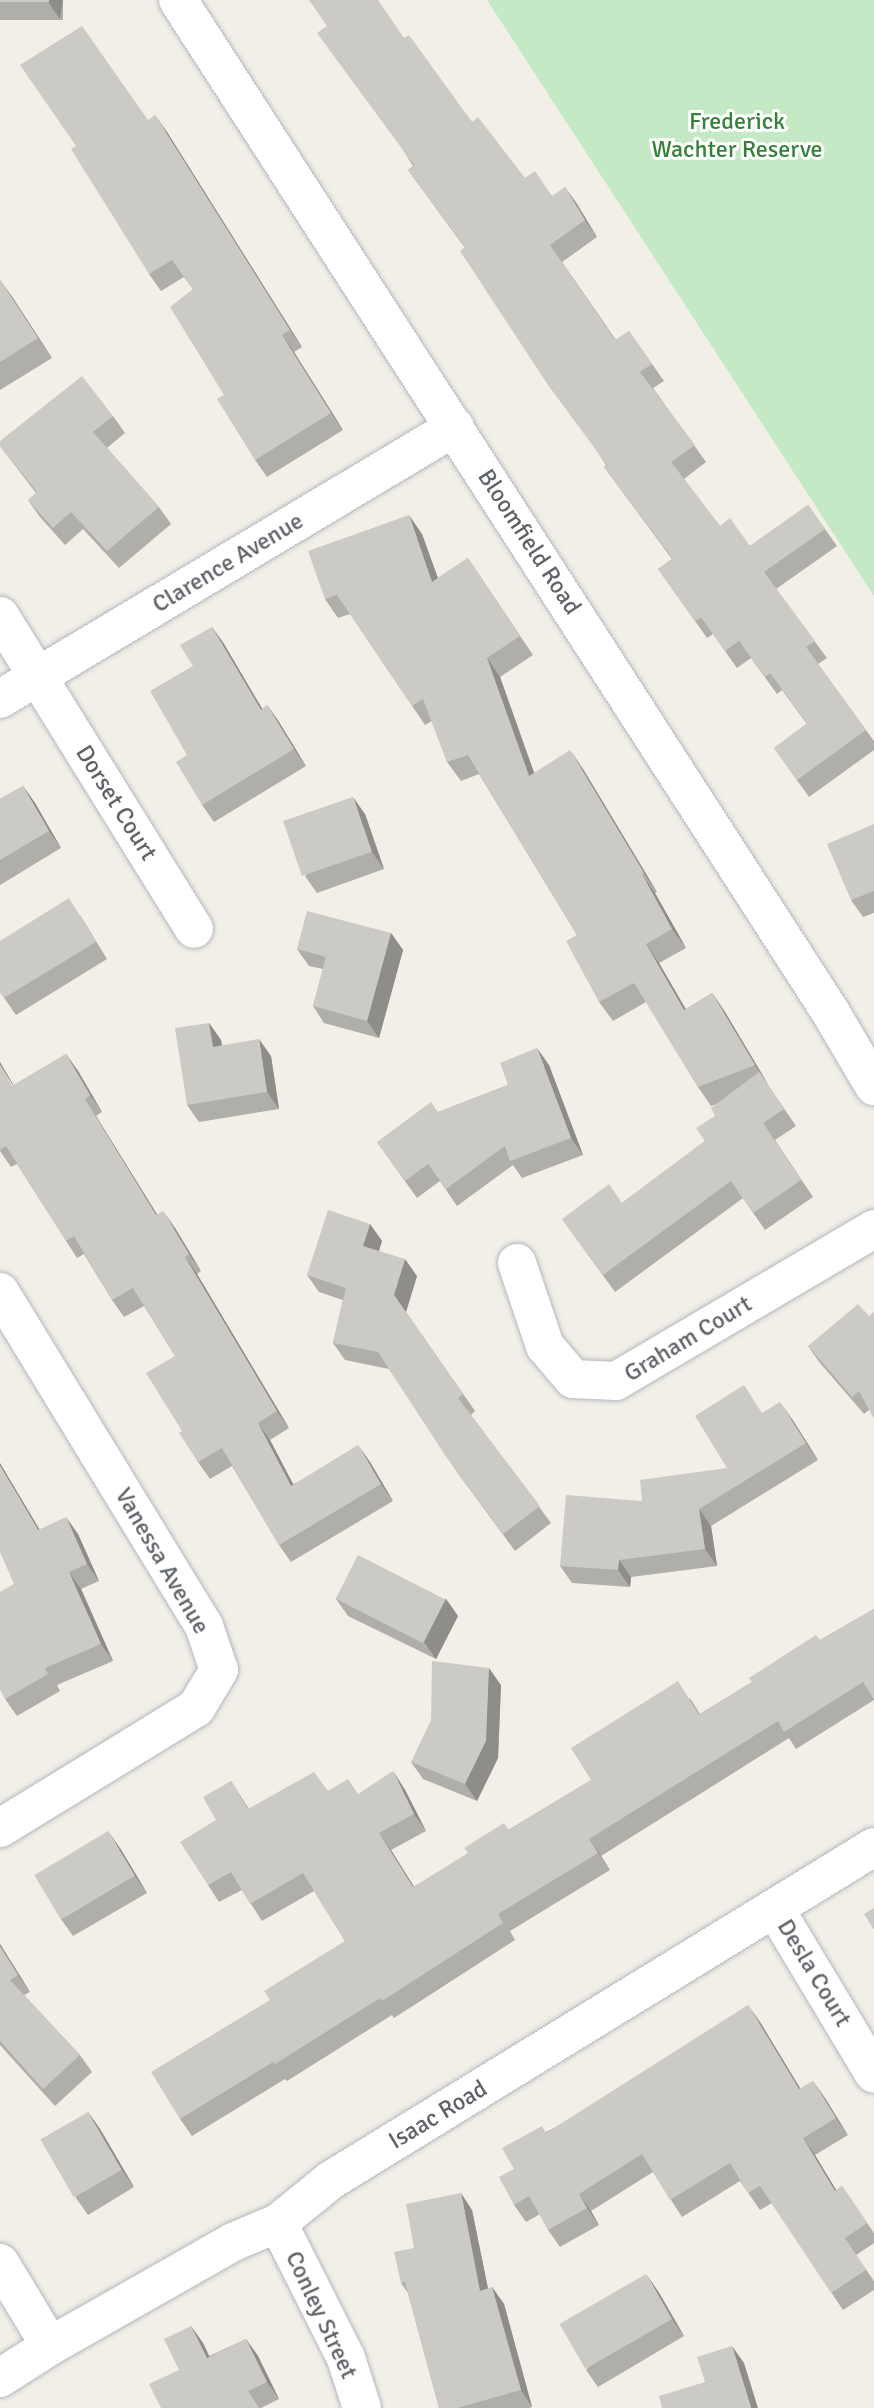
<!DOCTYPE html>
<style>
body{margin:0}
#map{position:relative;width:874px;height:2408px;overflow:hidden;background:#f1efe8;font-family:Signika,sans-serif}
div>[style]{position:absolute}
.green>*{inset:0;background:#c5e8c5}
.roads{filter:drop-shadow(0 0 2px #b5b8bc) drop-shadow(0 0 2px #b5b8bc)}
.minor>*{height:38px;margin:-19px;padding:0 19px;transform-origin:19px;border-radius:19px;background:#fff}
.wall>*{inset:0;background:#afaea9;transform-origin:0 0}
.shaded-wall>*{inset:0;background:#8f8d8a}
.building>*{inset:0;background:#cccac5;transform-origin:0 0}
span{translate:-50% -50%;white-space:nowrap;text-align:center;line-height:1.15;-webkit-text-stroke:6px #fff;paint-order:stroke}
.park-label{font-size:24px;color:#348238}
.street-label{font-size:24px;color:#5f6368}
</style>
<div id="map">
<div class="green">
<div style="clip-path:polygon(487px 0,874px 0,874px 596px)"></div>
</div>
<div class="roads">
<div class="minor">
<div style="left:178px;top:0;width:1205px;rotate:57.19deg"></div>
<div style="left:831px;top:1013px;width:85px;rotate:59.5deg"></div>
<div style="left:0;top:616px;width:368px;rotate:58.2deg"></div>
<div style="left:0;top:699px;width:530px;rotate:-30.87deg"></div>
<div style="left:517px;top:1263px;width:88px;rotate:71.4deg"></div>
<div style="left:545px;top:1346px;width:43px;rotate:49.7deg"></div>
<div style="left:573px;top:1379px;width:43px;rotate:2.7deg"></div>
<div style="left:616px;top:1381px;width:299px;rotate:-30.5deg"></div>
<div style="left:0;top:1292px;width:391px;rotate:58.6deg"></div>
<div style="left:204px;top:1626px;width:46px;rotate:71.2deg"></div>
<div style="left:219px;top:1670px;width:44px;rotate:121.2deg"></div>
<div style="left:196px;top:1708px;width:230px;rotate:148.5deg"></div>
<div style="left:775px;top:1909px;width:192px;rotate:59deg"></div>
<div style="left:278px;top:2223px;width:151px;rotate:63.3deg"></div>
<div style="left:346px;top:2358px;width:52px;rotate:72.3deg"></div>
<div style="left:0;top:2263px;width:97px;rotate:58.9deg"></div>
<div style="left:0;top:2378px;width:59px;rotate:-32.6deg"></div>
<div style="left:50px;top:2346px;width:210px;rotate:-29.6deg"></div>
<div style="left:233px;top:2242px;width:49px;rotate:-22.9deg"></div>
<div style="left:278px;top:2223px;width:68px;rotate:-39.1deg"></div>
<div style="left:331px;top:2180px;width:637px;rotate:-31.52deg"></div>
</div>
</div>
<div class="wall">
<div style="left:0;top:0;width:63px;height:20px"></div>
<div style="clip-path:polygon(327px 26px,405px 38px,472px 122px,525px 178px,553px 196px,565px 187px,597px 237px,562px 262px,616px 340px,629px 331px,664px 381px,653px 388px,706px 462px,684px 479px,720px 526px,750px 546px,808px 505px,837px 546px,776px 589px,827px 658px,818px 664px,874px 741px,874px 750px,809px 797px,774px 748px,807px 724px,782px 690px,777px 694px,751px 658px,737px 668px,713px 634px,707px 638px,658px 569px,672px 559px,604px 467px,606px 465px,465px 248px,408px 170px,413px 166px)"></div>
<div style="clip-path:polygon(148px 120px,167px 132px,302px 347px,294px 352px,343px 430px,267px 477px,255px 460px,224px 395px,193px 289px,184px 277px,161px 291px,149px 274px)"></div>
<div style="clip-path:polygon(0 280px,52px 358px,0 390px)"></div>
<div style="clip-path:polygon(113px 416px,125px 433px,107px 448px,159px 507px,171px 524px,119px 568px,83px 529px,65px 545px,40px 517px,28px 500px,36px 493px,0 446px)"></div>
<div style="clip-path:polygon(422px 534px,438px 578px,468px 558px,533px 655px,500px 677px,534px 773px,583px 769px,657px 892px,655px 893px,686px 948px,659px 963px,686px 1009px,712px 993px,725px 1012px,768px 1085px,796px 1126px,775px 1140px,813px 1197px,765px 1230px,743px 1198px,615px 1292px,562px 1219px,622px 1203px,705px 1141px,715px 1116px,717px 1104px,711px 1106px,698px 1087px,646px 1002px,613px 1021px,599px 1002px,577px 935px,479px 774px,461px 781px,447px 762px,432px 721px,425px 725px,350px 614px,338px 618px,325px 599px)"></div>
<div style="clip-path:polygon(212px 627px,224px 644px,262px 709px,267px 705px,279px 722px,306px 766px,214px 822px,202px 805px,193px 666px)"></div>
<div style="clip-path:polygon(23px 786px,35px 803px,61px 848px,0 885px,0 799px)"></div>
<div style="clip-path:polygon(365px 814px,384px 869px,317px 893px,305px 876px)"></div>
<div style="clip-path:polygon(874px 824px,874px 913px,863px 917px,851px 900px)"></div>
<div style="clip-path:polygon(80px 915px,107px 959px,16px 1015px,0 992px)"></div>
<div style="clip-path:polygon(391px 933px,403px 950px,379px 1038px,324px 1023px,313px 1006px,323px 969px,309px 966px,297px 949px)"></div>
<div style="clip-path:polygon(209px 1023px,221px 1040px,222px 1046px,271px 1056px,279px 1109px,199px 1122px,187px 1105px)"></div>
<div style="clip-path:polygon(66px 1054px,78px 1071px,102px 1112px,96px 1116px,157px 1215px,175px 1228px,201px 1271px,197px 1274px,289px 1428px,270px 1440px,293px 1484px,370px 1462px,393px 1501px,291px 1562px,279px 1545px,232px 1466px,210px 1479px,198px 1462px,182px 1431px,175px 1356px,144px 1306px,124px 1317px,112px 1300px,84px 1254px,77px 1258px,17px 1164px,11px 1167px,0 1151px,14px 1085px)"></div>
<div style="clip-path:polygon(549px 1065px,583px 1155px,522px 1178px,513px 1165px,457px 1206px,440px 1181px,417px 1198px,377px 1142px,438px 1112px,508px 1085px)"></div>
<div style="clip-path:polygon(370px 1224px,382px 1241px,379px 1251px,417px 1276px,406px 1312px,475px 1411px,471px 1415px,551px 1523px,515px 1551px,457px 1472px,389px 1369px,345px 1360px,333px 1343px,343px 1300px,319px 1292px,307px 1275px)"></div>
<div style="clip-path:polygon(869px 1316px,869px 1410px,864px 1414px,820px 1363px,808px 1346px)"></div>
<div style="clip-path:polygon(763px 1413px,792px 1419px,818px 1460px,711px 1526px,717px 1566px,631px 1577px,630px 1587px,572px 1583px,560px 1566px,642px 1501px,727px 1468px)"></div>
<div style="clip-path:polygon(39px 1529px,78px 1534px,99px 1581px,81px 1589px,113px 1661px,57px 1685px,60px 1691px,17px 1716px,5px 1699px,14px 1584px)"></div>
<div style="clip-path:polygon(336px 1599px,446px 1599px,458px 1616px,436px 1659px,348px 1616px)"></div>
<div style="clip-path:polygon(874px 1609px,874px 1700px,796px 1749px,789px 1738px,601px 1856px,610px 1870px,510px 1931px,515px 1940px,394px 2018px,392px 2015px,287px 2081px,285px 2079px,192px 2136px,180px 2119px,270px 2000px,345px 1941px,314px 1891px,262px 1921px,242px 1890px,219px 1902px,208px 1885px,216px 1820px,231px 1781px,249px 1809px,328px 1791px,358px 1794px,404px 1788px,426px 1831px,391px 1850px,414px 1887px,591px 1780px,690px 1698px,700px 1714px,820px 1640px)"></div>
<div style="clip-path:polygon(501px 1685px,498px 1758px,477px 1801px,423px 1779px,411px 1762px)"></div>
<div style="clip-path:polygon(120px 1848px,147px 1893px,73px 1936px,61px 1919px)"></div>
<div style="clip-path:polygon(0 1944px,30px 1992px,24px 1995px,80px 2055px,92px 2072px,55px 2106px,0 2045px)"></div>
<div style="clip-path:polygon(760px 2022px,800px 2089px,813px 2081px,848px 2135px,815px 2155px,836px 2190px,842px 2186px,874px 2233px,874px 2243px,856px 2255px,874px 2281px,874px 2290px,843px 2310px,772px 2203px,760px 2210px,740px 2181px,682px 2217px,653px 2172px,591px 2211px,599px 2225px,560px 2247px,548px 2230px,540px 2214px,526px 2222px,514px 2205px,514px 2169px,546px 2132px)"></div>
<div style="clip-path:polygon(88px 2112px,100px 2129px,134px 2187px,88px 2215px,76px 2198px)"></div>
<div style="clip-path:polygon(472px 2210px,488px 2289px,492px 2287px,504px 2304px,532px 2407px,529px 2408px,439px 2408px,408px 2293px,401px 2283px,414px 2248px)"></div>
<div style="clip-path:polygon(658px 2291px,684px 2336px,598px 2387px,586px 2370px)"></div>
<div style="clip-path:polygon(191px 2326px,203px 2343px,209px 2356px,246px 2339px,258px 2356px,279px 2399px,261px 2408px,161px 2408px,179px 2370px)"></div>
</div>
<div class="shaded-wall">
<div style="clip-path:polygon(49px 0,63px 0,60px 19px,48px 2px)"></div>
<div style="clip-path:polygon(155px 115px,167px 132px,302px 347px,290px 330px)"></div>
<div style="clip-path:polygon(565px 187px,577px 204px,597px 237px,585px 220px)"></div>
<div style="clip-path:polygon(0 280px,13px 298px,52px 358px,38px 338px)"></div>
<div style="clip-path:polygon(282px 335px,294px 352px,343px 430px,331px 413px)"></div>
<div style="clip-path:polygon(409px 515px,422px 534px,446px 601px,432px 582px)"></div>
<div style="clip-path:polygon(212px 627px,224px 644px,273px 727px,261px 710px)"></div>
<div style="clip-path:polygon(487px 658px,500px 677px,542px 795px,529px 776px)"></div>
<div style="clip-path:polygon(267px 705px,279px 722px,306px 766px,294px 749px)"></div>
<div style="clip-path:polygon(570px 750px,583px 769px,657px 892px,644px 873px)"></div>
<div style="clip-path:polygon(23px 786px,35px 803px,61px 848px,49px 831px)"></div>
<div style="clip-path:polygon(353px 797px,365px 814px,384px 869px,372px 852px)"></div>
<div style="clip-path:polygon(642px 874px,655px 893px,686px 948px,672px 929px)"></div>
<div style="clip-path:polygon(391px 933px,403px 950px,379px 1038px,367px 1021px)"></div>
<div style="clip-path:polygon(646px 944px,659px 963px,697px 1029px,684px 1010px)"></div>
<div style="clip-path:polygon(712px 993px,725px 1012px,768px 1084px,755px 1065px)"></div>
<div style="clip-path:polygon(209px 1023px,221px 1040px,225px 1064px,213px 1047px)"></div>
<div style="clip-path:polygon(259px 1039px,271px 1056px,279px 1109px,267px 1092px)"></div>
<div style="clip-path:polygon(537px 1048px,549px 1065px,583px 1155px,571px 1138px)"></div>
<div style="clip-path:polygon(66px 1054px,78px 1071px,102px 1112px,90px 1095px)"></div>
<div style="clip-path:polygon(0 1062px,24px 1103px,0 1065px)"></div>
<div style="clip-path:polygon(85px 1099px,96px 1116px,168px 1232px,156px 1215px)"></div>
<div style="clip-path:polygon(163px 1211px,175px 1228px,201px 1271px,189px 1254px)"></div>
<div style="clip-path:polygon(370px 1224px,382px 1241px,375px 1263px,363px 1246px)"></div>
<div style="clip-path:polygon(185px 1257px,197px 1274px,289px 1428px,277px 1411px)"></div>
<div style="clip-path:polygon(405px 1259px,417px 1276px,406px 1312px,394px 1295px)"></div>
<div style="clip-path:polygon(780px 1402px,792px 1419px,818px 1460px,806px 1443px)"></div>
<div style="clip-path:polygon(258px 1423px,270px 1440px,303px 1503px,291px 1486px)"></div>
<div style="clip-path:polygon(358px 1445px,370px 1462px,393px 1501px,381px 1484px)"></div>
<div style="clip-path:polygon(0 1463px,50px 1547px,38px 1530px,0 1466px)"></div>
<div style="clip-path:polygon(699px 1509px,711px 1526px,717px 1566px,705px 1549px)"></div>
<div style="clip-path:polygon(66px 1517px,78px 1534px,99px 1581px,87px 1564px)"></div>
<div style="clip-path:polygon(619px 1560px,631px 1577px,630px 1587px,618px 1570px)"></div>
<div style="clip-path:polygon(69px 1572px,81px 1589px,113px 1661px,101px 1644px)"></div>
<div style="clip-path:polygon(446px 1599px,458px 1616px,436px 1659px,424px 1642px)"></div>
<div style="clip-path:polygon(489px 1668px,501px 1685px,498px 1758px,477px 1801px,465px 1784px)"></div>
<div style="clip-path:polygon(393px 1771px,404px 1788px,426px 1831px,414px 1814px)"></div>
<div style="clip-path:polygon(108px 1831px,120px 1848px,147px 1893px,135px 1876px)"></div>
<div style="clip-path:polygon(379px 1833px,391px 1850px,425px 1904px,413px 1887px)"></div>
<div style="clip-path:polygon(589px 1839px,601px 1856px,610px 1870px,598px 1853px)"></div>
<div style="clip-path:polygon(0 1944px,30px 1992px,18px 1975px,0 1946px)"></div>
<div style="clip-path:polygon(748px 2005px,760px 2022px,811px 2106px,799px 2089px)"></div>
<div style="clip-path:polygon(813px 2081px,825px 2098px,848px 2135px,836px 2118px)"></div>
<div style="clip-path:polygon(88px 2112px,100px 2129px,134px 2187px,122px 2170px)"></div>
<div style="clip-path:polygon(803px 2138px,815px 2155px,847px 2208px,835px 2191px)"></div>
<div style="clip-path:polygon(461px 2193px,472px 2210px,492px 2308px,480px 2291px)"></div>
<div style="clip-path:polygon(579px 2194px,591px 2211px,599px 2225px,587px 2208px)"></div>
<div style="clip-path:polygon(646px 2274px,658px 2291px,684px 2336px,672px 2319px)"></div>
<div style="clip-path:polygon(492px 2287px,504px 2304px,532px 2407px,521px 2390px)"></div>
<div style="clip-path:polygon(191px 2326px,203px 2343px,218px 2375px,207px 2358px)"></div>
<div style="clip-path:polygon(246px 2339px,258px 2356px,279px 2399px,267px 2382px)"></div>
<div style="clip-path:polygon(732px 2346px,744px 2363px,758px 2408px,751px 2408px)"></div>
</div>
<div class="building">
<div style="left:0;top:0;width:49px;height:2px"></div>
<div style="clip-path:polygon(309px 0,378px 0,404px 38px,409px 35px,472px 122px,478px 117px,525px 178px,535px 171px,552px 196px,565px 187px,585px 220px,550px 245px,615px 340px,629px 331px,652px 364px,640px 372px,695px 445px,671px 462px,720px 526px,730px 518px,750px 546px,808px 505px,825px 529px,764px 572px,815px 641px,806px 647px,866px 730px,797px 780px,774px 748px,807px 723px,770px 673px,765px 677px,739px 641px,725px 651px,701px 617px,695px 621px,658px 569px,673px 559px,604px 467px,607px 465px,548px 385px,460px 251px,465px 247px,408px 170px,414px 165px,317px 33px,327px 26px)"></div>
<div style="clip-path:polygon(82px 26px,148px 120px,155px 115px,290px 330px,282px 335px,331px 413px,255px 460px,217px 399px,224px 395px,170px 307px,193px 289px,172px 260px,149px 274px,71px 149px,76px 146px,20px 65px)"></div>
<div style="clip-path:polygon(0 280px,38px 338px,0 362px)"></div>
<div style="clip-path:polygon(82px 376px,113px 416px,93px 432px,159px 507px,107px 551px,71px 512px,53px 528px,28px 500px,37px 492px,0 446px,0 441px)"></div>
<div style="clip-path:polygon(409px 515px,432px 582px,468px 558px,520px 636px,487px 658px,529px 776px,570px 750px,644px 873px,642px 874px,672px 929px,646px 944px,684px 1010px,712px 993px,755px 1065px,698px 1087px,634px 983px,599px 1002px,566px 941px,577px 935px,468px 755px,447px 762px,423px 699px,412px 706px,337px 595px,325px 599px,308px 551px)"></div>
<div style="clip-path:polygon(212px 627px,261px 710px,267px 705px,294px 749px,202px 805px,176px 762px,187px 755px,150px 691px,193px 666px,180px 645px)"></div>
<div style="clip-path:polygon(23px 786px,49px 831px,0 860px,0 799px)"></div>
<div style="left:353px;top:797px;width:58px;height:74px;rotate:71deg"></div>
<div style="clip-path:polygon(874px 824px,874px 891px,851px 900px,827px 844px)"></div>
<div style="clip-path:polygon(69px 898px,96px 942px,4px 998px,0 992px,0 941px)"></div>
<div style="clip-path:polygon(307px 911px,391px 933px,367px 1021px,313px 1006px,326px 957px,297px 949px)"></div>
<div style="clip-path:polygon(209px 1023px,213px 1047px,259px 1039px,267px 1092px,187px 1105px,175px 1028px)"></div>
<div style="clip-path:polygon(537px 1048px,571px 1138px,510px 1161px,505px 1146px,446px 1189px,428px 1164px,405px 1181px,377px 1142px,431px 1102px,438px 1112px,508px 1085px,500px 1063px)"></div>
<div style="clip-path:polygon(66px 1054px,90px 1095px,85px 1099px,156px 1215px,163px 1211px,189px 1254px,185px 1257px,277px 1411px,258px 1423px,291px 1486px,358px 1445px,381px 1484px,279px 1545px,222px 1448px,198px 1462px,179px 1433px,182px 1431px,146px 1373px,175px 1356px,133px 1288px,112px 1300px,74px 1236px,66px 1241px,6px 1146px,0 1150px,0 1065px,12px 1086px)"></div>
<div style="clip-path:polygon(759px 1072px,784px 1109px,763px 1123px,801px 1180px,753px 1213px,731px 1181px,603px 1275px,562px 1219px,609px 1184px,622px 1203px,705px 1141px,696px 1128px,715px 1116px,711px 1108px)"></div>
<div style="clip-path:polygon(328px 1210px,370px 1224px,363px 1246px,405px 1259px,394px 1295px,463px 1394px,458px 1398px,540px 1506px,503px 1534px,445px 1455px,378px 1352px,333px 1343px,346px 1288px,307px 1275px)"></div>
<div style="clip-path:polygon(858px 1304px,869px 1316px,874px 1312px,874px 1419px,859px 1391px,852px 1397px,808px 1346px)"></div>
<div style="clip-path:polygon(744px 1385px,762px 1413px,780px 1402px,806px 1443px,699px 1509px,705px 1549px,619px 1560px,618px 1570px,560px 1566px,566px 1495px,642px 1501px,640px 1480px,727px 1468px,695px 1416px)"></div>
<div style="clip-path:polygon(0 1466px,38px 1530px,66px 1517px,87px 1564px,69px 1572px,101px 1644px,45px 1668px,48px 1674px,5px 1699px,0 1690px,0 1592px,14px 1584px,0 1552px)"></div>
<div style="left:358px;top:1555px;width:98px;height:49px;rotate:27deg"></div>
<div style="clip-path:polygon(874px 1609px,874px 1698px,873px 1698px,863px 1682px,784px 1732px,778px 1721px,589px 1839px,598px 1853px,498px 1914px,503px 1923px,382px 2001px,380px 1998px,275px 2064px,273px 2062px,180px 2119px,151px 2072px,270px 2000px,264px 1991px,345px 1941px,303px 1873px,250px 1904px,231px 1872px,208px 1885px,180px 1842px,216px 1820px,203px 1797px,231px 1781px,248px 1809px,314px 1772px,328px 1791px,348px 1779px,358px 1794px,393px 1771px,414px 1814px,379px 1833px,413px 1887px,468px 1853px,464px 1848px,504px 1823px,509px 1830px,591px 1780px,571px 1748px,678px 1681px,699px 1715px,752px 1682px,749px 1678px,816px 1635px,820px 1640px)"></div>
<div style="clip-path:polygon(432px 1661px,489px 1668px,486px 1741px,465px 1784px,411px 1762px,431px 1720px)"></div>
<div style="left:108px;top:1831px;width:52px;height:86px;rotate:59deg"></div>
<div style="clip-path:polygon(874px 1908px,874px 1930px,864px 1914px)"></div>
<div style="clip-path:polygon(0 1946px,18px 1975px,10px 1980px,80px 2055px,43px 2089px,0 2041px)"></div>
<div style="clip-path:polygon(748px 2005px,799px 2089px,813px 2081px,836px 2118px,803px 2138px,835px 2191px,842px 2186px,867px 2223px,845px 2238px,866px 2270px,831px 2293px,760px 2186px,748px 2193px,730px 2163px,670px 2200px,642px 2154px,579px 2194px,587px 2208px,548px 2230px,529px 2196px,514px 2205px,499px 2177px,514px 2169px,502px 2148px,542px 2126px,546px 2133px)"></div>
<div style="left:88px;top:2112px;width:67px;height:55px;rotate:60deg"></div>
<div style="clip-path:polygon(461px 2193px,480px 2291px,492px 2287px,521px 2390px,457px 2408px,439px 2408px,405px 2282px,401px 2283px,394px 2252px,414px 2248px,406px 2204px)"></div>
<div style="left:646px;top:2274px;width:52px;height:100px;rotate:60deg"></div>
<div style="clip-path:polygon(191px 2326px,207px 2358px,246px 2339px,267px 2382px,248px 2391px,259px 2408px,161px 2408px,149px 2384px,179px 2370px,164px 2339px)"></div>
<div style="clip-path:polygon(732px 2346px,751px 2408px,662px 2408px,659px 2396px,705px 2382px,697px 2357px)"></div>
</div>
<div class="park-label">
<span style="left:737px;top:136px">Frederick<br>Wachter Reserve</span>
</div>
<div class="street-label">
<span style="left:529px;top:542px;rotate:57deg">Bloomfield Road</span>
<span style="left:228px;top:563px;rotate:-31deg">Clarence Avenue</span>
<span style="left:116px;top:803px;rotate:58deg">Dorset Court</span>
<span style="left:688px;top:1339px;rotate:-31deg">Graham Court</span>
<span style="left:162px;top:1561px;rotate:60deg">Vanessa Avenue</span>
<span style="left:814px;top:1973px;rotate:59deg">Desla Court</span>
<span style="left:438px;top:2115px;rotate:-31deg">Isaac Road</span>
<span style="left:321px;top:2315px;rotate:65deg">Conley Street</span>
</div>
</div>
